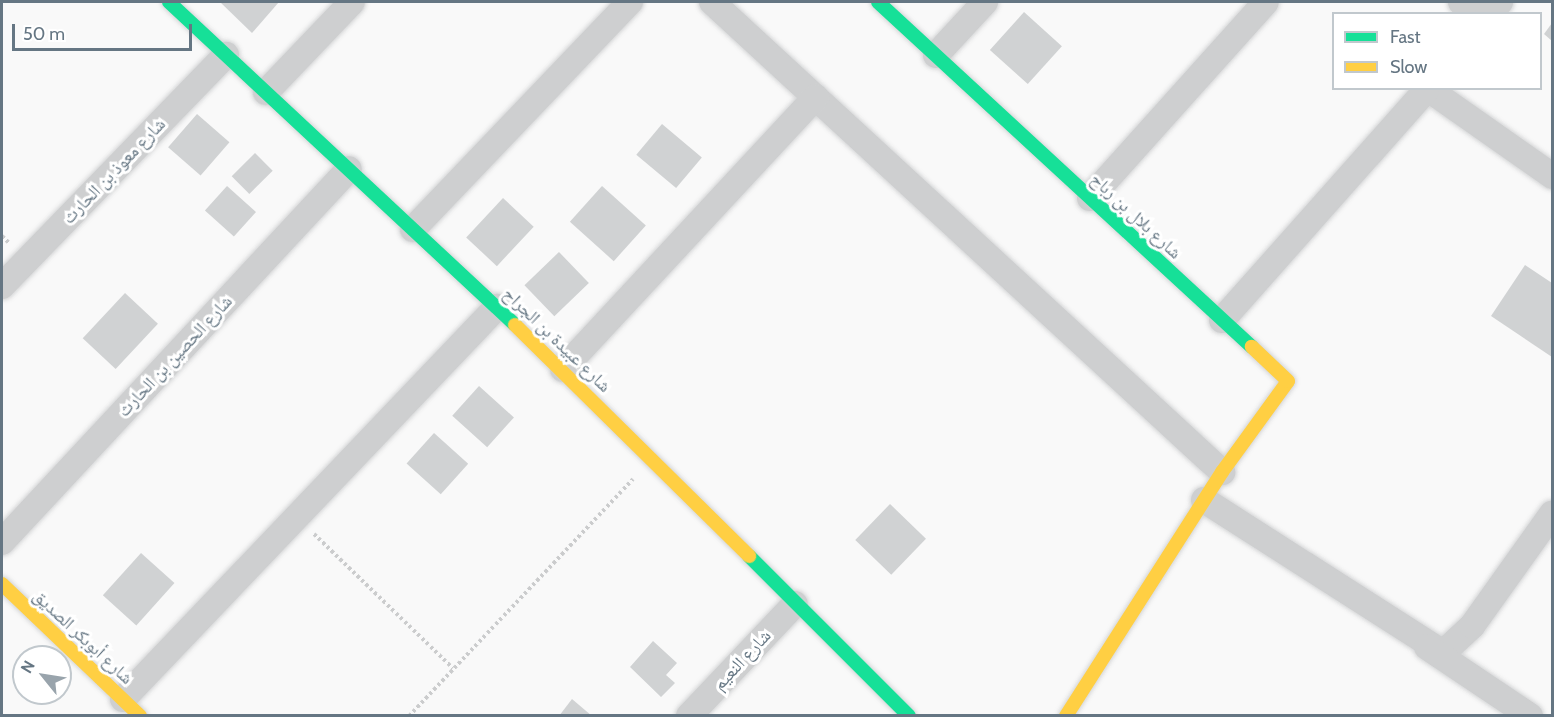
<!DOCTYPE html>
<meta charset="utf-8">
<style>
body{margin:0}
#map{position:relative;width:1554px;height:717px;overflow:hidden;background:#f9f9f9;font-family:Cabin,"Noto Naskh Arabic",sans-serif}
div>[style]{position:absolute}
.building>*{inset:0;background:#d0d2d3;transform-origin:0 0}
.path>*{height:4px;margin-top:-2px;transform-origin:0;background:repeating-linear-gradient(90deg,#cbcccd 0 3px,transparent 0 6px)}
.roads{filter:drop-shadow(0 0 2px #d5d6d7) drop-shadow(0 0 2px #d5d6d7)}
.street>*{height:26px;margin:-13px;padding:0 13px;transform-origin:13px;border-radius:13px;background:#cecfd0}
.fast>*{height:14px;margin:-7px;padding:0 7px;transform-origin:7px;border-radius:7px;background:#16e098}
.slow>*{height:14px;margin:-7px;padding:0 7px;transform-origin:7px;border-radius:7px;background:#ffcf43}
span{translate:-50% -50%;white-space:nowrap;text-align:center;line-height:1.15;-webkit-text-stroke:6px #fff;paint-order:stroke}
.street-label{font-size:18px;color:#657683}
.frame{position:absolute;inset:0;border:3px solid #657683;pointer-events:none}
.legend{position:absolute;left:1332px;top:12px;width:210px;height:78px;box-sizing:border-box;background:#fff;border:2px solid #c1c8cd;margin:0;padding:8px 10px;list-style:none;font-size:18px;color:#657683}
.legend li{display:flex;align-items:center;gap:12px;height:30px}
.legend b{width:30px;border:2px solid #c1c8cd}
.north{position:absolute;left:12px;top:645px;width:60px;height:60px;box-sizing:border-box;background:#fff;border:2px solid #c1c8cd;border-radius:50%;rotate:300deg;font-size:16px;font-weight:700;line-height:24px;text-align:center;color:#657683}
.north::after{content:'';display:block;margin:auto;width:21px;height:27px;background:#99a4ac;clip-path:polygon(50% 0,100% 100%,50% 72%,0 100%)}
.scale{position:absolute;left:12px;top:24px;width:180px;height:27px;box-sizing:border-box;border:3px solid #657683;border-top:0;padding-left:8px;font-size:18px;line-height:21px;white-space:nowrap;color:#657683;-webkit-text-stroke:4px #fff;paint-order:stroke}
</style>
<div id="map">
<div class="building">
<div style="clip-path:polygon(220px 2px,279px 2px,252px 33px)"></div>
<div style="left:1024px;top:12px;width:51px;height:51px;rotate:42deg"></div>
<div style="clip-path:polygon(1552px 23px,1552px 41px,1544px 34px)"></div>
<div style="left:197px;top:114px;width:43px;height:44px;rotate:41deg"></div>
<div style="left:662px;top:124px;width:52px;height:40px;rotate:40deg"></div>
<div style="left:255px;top:153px;width:25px;height:33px;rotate:45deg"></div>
<div style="left:227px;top:186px;width:39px;height:33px;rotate:42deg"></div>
<div style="left:602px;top:186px;width:59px;height:48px;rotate:42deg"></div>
<div style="left:503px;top:198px;width:42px;height:54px;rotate:43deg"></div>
<div style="left:559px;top:252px;width:43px;height:48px;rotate:46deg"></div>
<div style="clip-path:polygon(1525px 265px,1552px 283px,1552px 357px,1491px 316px)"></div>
<div style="left:125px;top:293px;width:45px;height:62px;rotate:43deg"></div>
<div style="left:479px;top:386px;width:47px;height:40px;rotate:42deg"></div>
<div style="left:434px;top:433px;width:46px;height:41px;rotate:42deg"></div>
<div style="left:890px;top:504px;width:50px;height:50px;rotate:44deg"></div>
<div style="left:141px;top:553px;width:45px;height:57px;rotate:42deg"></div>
<div style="clip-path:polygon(653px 641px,677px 663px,666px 675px,675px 683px,661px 697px,630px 667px)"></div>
<div style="clip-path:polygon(572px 699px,592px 716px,559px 716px)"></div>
</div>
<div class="path">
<div style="left:2px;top:236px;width:11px;rotate:45deg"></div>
<div style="left:314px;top:534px;width:193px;rotate:44deg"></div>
<div style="left:409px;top:716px;width:326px;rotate:-46.6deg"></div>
</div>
<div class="roads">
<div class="street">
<div style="left:712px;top:2px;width:694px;rotate:42.66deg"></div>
<div style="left:1461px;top:2px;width:18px;rotate:43deg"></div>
<div style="left:1488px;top:14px;width:17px;rotate:-45deg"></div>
<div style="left:936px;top:55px;width:72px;rotate:-47.2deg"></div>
<div style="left:1427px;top:88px;width:153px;rotate:35.1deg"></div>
<div style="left:266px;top:92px;width:124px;rotate:-46.3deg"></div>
<div style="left:1090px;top:198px;width:263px;rotate:-48.1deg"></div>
<div style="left:413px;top:229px;width:314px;rotate:-46.3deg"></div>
<div style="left:2px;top:286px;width:322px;rotate:-45.9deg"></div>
<div style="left:1222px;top:320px;width:307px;rotate:-48.4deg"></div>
<div style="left:563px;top:369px;width:371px;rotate:-47.1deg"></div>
<div style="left:1204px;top:500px;width:284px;rotate:32.6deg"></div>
<div style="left:1443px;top:653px;width:40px;rotate:-43deg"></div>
<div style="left:1472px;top:626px;width:138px;rotate:-54.5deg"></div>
<div style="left:2px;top:542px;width:509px;rotate:-47.07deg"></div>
<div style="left:1427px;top:647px;width:124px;rotate:33.8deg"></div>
<div style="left:123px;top:699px;width:542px;rotate:-46.35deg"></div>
<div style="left:689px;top:716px;width:154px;rotate:-46.6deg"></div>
</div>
<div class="fast">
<div style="left:169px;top:2px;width:473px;rotate:43deg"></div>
<div style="left:878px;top:2px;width:509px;rotate:42.69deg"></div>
<div style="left:749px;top:556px;width:226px;rotate:45deg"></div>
</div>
<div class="slow">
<div style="left:515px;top:325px;width:329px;rotate:44.6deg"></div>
<div style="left:2px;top:584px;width:191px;rotate:43.7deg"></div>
<div style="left:1066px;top:716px;width:290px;rotate:-57.4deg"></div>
<div style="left:1222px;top:472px;width:112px;rotate:-54deg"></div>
<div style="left:1288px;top:381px;width:50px;rotate:-136.6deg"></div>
</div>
</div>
<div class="street-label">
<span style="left:114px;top:171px;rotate:-46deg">شارع معوذ بن الحارث</span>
<span style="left:1136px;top:216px;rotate:43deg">شارع بلال بن رباح</span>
<span style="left:557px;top:340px;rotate:44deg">شارع عبيدة بن الجراح</span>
<span style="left:175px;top:356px;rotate:-47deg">شارع الحصين بن الحارث</span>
<span style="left:83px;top:637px;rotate:43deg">شارع أبوبكر الصديق</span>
<span style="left:742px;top:660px;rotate:-47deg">شارع النعيم</span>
</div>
<div class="frame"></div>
<ul class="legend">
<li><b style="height:8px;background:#16e098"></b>Fast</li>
<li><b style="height:8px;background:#ffcf43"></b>Slow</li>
</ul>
<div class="north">N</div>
<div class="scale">50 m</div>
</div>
